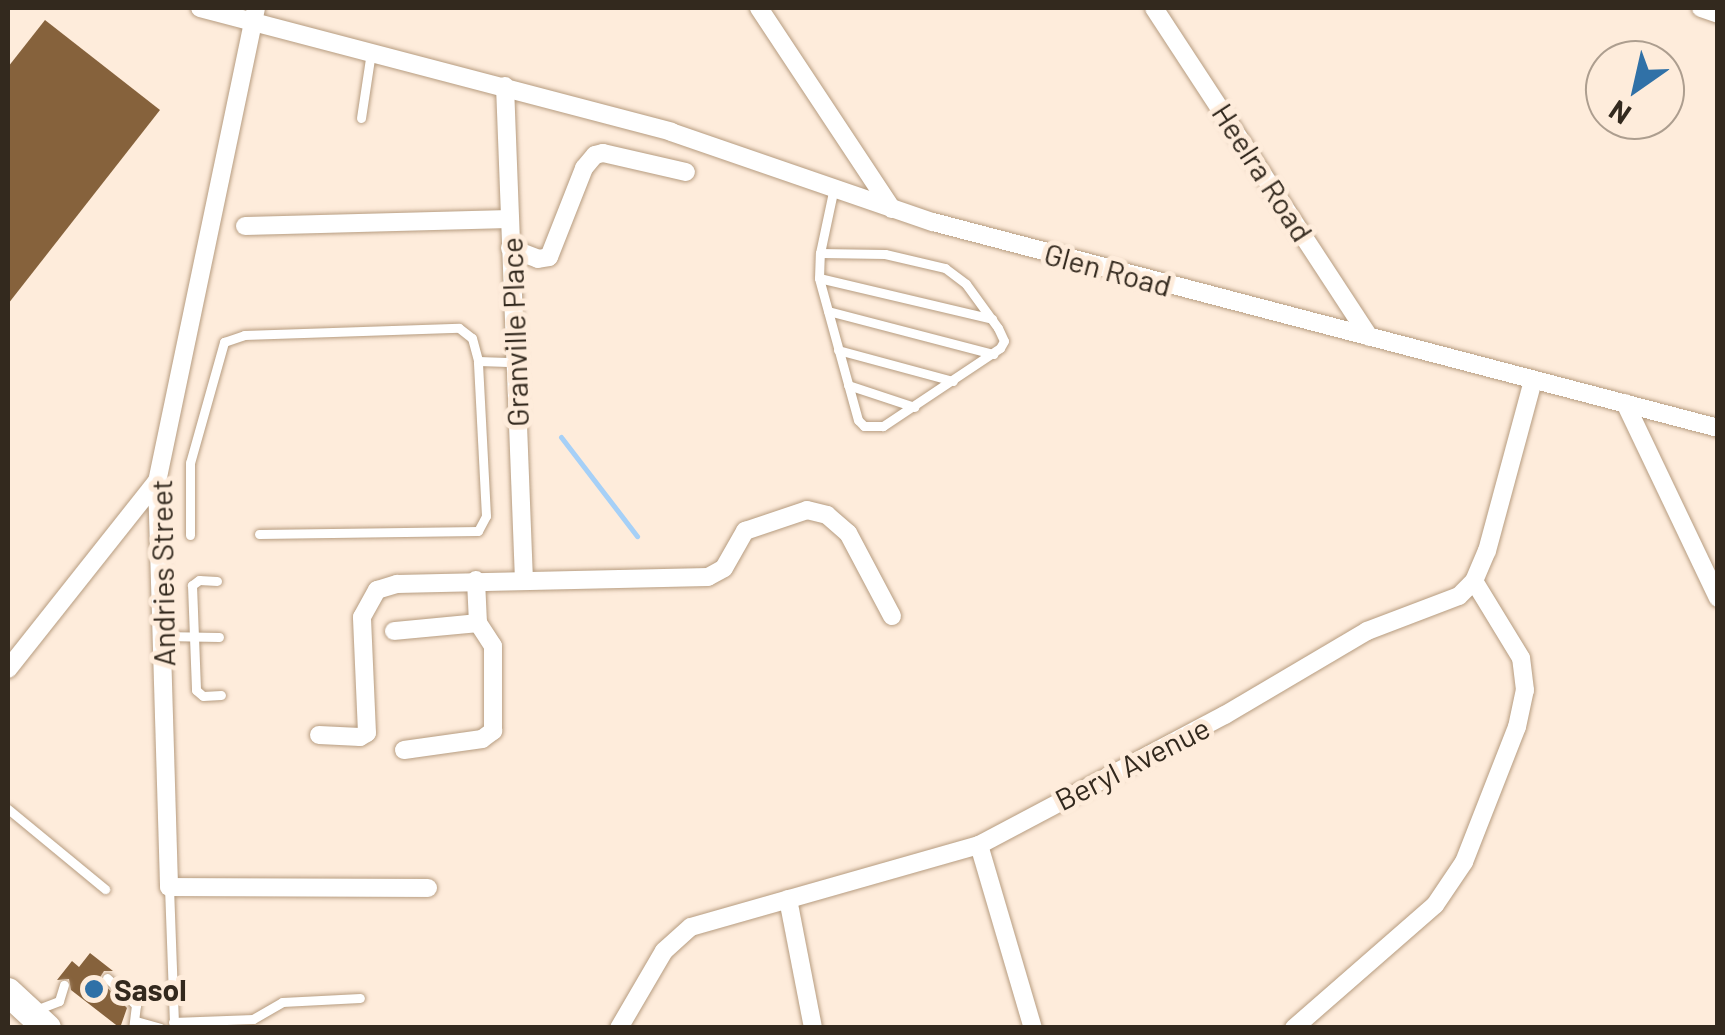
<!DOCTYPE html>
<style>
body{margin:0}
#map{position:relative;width:1725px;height:1035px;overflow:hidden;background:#feecdb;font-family:Barlow,sans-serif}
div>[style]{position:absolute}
.stream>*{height:5px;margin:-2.5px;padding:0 2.5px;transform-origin:2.5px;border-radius:2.5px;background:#a6d0f7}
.building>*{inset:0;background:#86623c}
.roads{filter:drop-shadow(0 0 2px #b69c80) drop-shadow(0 0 2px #b69c80)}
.lane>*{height:9px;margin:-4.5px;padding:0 4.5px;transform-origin:4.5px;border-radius:4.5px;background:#fff}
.street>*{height:18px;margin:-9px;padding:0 9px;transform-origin:9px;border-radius:9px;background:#fff}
.primary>*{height:28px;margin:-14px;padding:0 14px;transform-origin:14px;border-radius:14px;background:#fff}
.dots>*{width:28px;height:28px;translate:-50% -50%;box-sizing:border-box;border:5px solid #feecdb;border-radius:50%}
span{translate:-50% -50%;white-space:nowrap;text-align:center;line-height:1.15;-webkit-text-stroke:10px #feecdb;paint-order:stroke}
.street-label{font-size:30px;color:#33291e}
.poi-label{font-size:30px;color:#33291e;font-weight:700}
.left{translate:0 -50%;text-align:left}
.frame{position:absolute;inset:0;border:10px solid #33291e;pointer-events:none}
.north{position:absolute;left:1585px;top:40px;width:100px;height:100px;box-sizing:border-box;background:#feecdb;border:2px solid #ad9e8f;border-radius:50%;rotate:214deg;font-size:28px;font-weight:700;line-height:40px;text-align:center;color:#33291e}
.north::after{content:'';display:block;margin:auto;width:35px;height:45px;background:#3071a7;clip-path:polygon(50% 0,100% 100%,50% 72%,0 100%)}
</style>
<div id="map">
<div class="stream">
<div style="left:561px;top:437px;width:125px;rotate:52.5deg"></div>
</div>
<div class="building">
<div style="clip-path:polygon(45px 20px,160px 110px,8px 304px,8px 67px)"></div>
<div style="clip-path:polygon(90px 953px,113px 971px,104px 971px,99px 979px,127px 1008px,120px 1028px,71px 990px,69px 979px,57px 980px,72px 961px,79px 967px)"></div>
</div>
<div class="roads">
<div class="lane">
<div style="left:361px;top:118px;width:67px;rotate:-81.4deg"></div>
<div style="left:820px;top:253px;width:65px;rotate:0.9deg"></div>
<div style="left:885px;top:254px;width:62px;rotate:13.1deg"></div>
<div style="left:945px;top:268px;width:26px;rotate:37deg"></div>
<div style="left:966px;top:284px;width:54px;rotate:54deg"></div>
<div style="left:998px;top:328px;width:14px;rotate:65deg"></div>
<div style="left:1004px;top:341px;width:8px;rotate:120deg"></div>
<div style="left:1000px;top:348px;width:141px;rotate:146.3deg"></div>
<div style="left:883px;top:426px;width:19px;rotate:180deg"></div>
<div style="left:864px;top:426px;width:8px;rotate:-135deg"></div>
<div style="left:858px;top:420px;width:147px;rotate:-105.4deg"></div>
<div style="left:819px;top:278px;width:25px;rotate:-88deg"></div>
<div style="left:820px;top:253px;width:67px;rotate:-78deg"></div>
<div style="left:819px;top:278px;width:178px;rotate:13.3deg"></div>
<div style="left:828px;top:311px;width:171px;rotate:14.6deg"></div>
<div style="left:838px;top:350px;width:119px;rotate:15.1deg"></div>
<div style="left:848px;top:385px;width:70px;rotate:18.4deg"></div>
<div style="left:259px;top:534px;width:219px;rotate:-0.8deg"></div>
<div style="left:478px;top:531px;width:17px;rotate:-62deg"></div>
<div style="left:486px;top:516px;width:155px;rotate:-93deg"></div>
<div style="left:478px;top:361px;width:37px;rotate:2deg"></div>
<div style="left:190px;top:535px;width:72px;rotate:-90deg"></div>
<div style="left:190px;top:463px;width:126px;rotate:-74.3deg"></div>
<div style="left:224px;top:342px;width:21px;rotate:-19deg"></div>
<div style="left:244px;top:335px;width:215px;rotate:-1.9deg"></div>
<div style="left:459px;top:328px;width:16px;rotate:38deg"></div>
<div style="left:472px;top:338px;width:24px;rotate:75deg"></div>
<div style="left:217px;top:581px;width:18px;rotate:-177deg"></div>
<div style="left:199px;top:580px;width:9px;rotate:144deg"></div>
<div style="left:192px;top:585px;width:105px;rotate:87.8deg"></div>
<div style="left:196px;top:690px;width:9px;rotate:41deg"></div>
<div style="left:203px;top:696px;width:18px;rotate:-3deg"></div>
<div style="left:162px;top:636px;width:57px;rotate:1deg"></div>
<div style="left:8px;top:809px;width:126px;rotate:39.5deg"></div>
<div style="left:169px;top:887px;width:138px;rotate:87.9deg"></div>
<div style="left:107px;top:978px;width:40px;rotate:43deg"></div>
<div style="left:136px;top:1005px;width:23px;rotate:97deg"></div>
<div style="left:33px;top:1011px;width:28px;rotate:-21deg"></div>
<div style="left:59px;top:1001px;width:17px;rotate:-73deg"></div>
<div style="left:136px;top:1021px;width:25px;rotate:16deg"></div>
<div style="left:173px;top:1022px;width:80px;rotate:-2.1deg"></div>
<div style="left:253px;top:1019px;width:34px;rotate:-30deg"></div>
<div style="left:282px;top:1002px;width:78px;rotate:-2.9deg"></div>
</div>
<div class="street">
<div style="left:200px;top:8px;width:487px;rotate:14.7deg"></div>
<div style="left:671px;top:132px;width:277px;rotate:19deg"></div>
<div style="left:933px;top:222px;width:812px;rotate:14.7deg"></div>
<div style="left:256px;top:8px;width:483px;rotate:101.8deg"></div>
<div style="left:157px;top:481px;width:406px;rotate:88.3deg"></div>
<div style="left:169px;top:887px;width:259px;rotate:0.2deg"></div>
<div style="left:759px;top:8px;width:241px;rotate:56.5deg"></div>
<div style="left:1154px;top:8px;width:393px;rotate:56.8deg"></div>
<div style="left:1701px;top:8px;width:18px;rotate:19deg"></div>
<div style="left:505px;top:86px;width:492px;rotate:87.8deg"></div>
<div style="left:245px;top:226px;width:265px;rotate:-1.5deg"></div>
<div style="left:510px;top:248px;width:30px;rotate:21deg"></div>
<div style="left:538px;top:259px;width:11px;rotate:-10deg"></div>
<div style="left:549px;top:257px;width:96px;rotate:-68.5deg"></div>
<div style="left:584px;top:168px;width:17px;rotate:-50deg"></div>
<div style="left:595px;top:155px;width:8px;rotate:-14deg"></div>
<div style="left:603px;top:153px;width:85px;rotate:12.9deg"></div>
<div style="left:1625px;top:403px;width:216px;rotate:64.5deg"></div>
<div style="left:394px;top:631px;width:84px;rotate:-5.4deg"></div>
<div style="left:8px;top:669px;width:240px;rotate:-51.6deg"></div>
<div style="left:319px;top:735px;width:41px;rotate:2.8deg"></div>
<div style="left:360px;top:737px;width:8px;rotate:-30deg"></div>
<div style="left:367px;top:733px;width:116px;rotate:-92.5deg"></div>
<div style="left:362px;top:617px;width:31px;rotate:-61deg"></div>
<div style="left:377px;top:590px;width:21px;rotate:-17deg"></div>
<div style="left:397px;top:584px;width:311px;rotate:-1.3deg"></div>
<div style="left:708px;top:577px;width:18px;rotate:-29deg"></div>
<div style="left:724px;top:568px;width:43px;rotate:-60.4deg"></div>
<div style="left:745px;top:531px;width:65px;rotate:-18.7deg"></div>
<div style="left:807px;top:510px;width:21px;rotate:14deg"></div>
<div style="left:827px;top:515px;width:28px;rotate:41deg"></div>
<div style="left:848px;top:533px;width:94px;rotate:62.1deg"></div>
<div style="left:404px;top:750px;width:79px;rotate:-8deg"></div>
<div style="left:482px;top:739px;width:14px;rotate:-36deg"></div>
<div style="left:493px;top:731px;width:85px;rotate:-90deg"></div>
<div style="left:493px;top:646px;width:27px;rotate:-123deg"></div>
<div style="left:478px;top:623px;width:43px;rotate:-92.7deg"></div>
<div style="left:979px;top:845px;width:191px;rotate:73.6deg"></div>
<div style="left:788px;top:899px;width:131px;rotate:79deg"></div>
<div style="left:619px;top:1028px;width:89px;rotate:-59.7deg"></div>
<div style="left:664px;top:951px;width:36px;rotate:-42deg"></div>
<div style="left:691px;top:927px;width:299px;rotate:-15.9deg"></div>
<div style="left:979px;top:845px;width:278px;rotate:-27.9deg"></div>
<div style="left:1225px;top:715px;width:165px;rotate:-30.6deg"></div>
<div style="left:1367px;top:631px;width:98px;rotate:-20.8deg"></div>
<div style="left:1459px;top:596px;width:21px;rotate:-45deg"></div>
<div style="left:1474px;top:581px;width:33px;rotate:-67deg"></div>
<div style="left:1487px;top:551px;width:176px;rotate:-74.9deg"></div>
<div style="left:1294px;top:1028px;width:187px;rotate:-41.1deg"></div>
<div style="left:1435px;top:905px;width:52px;rotate:-56deg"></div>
<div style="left:1464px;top:862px;width:145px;rotate:-68.6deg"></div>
<div style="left:1517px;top:727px;width:38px;rotate:-78deg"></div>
<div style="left:1525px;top:690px;width:32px;rotate:-97deg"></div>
<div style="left:1521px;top:658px;width:90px;rotate:-121.4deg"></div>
</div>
<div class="primary">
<div style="left:8px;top:992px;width:53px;rotate:42.7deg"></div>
</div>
</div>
<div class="dots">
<div style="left:94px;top:989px;background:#3071a7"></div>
</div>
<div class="street-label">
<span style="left:1263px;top:172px;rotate:57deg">Heelra Road</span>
<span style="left:1108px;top:269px;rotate:15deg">Glen Road</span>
<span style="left:514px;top:332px;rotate:-92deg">Granville Place</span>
<span style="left:162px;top:573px;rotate:-91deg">Andries Street</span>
<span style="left:1132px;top:763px;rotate:-27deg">Beryl Avenue</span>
</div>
<div class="poi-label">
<span class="left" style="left:114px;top:989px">Sasol</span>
</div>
<div class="frame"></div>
<div class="north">N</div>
</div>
